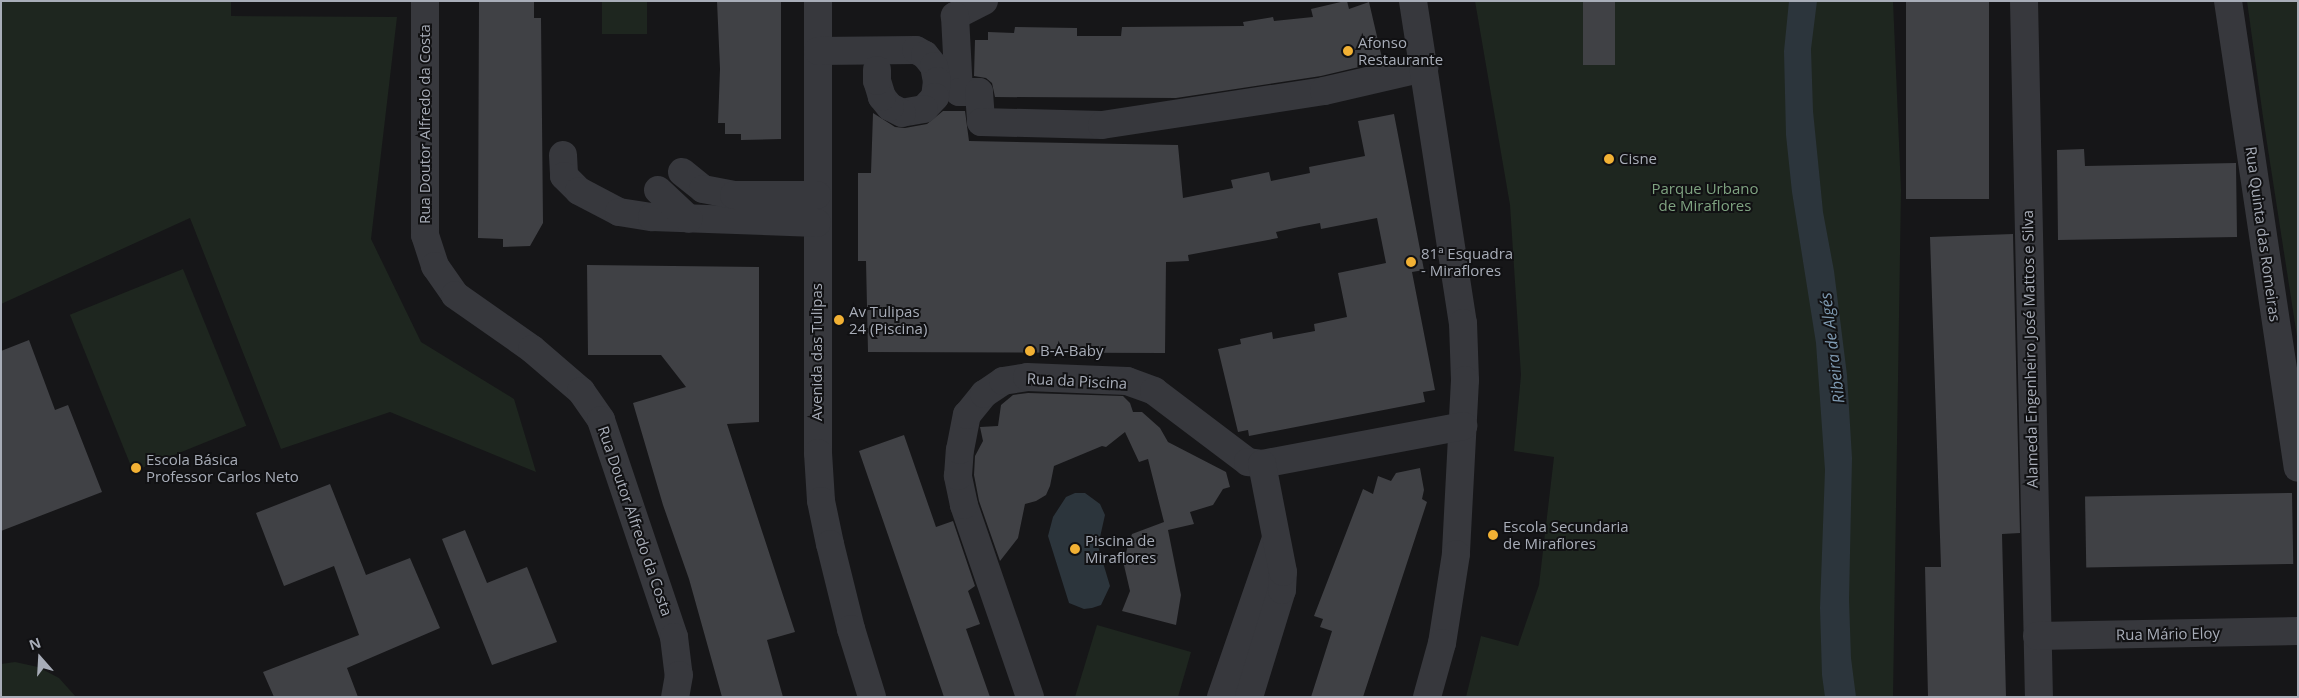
<!DOCTYPE html>
<meta charset="utf-8">
<style>
body{margin:0}
#map{position:relative;width:2299px;height:698px;overflow:hidden;background:#161618;font-family:"Open Sans",sans-serif}
div>[style]{position:absolute}
.green>*{inset:0;background:#1e261f;transform-origin:0 0}
.water>*{inset:0;background:#2c353c}
.building>*{inset:0;background:#404145;transform-origin:0 0}
.minor>*{height:28px;margin:-14px;padding:0 14px;transform-origin:14px;border-radius:14px;background:#37383d}
.dots>*{width:14px;height:14px;translate:-50% -50%;box-sizing:border-box;border:2px solid #111113;border-radius:50%}
span{translate:-50% -50%;white-space:nowrap;text-align:center;line-height:1.15;-webkit-text-stroke:4px #111113;paint-order:stroke}
.poi-label{font-size:15px;color:#a8adb8}
.left{translate:0 -50%;text-align:left}
.street-label{font-size:15px;color:#a8adb8}
.park-label{font-size:15px;color:#7fa381}
.water-label{font-size:16px;color:#7f9bb3;font-style:italic}
.frame{position:absolute;inset:0;border:2px solid #a8adb8;pointer-events:none}
.north{position:absolute;left:15px;top:633px;width:50px;height:50px;-webkit-text-stroke:4px #111113;paint-order:stroke;rotate:341deg;font-size:14px;font-weight:700;line-height:20px;text-align:center;color:#a8adb8}
.north::after{content:'';display:block;margin:auto;width:18px;height:22px;background:#a8adb8;clip-path:polygon(50% 0,100% 100%,50% 72%,0 100%)}
</style>
<div id="map">
<div class="green">
<div style="clip-path:polygon(1px 1px,231px 1px,231px 16px,397px 17px,371px 239px,421px 342px,514px 399px,536px 472px,390px 412px,281px 449px,190px 218px,1px 304px)"></div>
<div style="left:602px;top:1px;width:45px;height:33px"></div>
<div style="clip-path:polygon(1475px 1px,1893px 1px,1901px 190px,1893px 697px,1466px 697px,1481px 636px,1518px 646px,1539px 585px,1554px 457px,1514px 451px,1521px 375px,1510px 205px)"></div>
<div style="clip-path:polygon(2247px 1px,2298px 1px,2298px 343px,2263px 117px)"></div>
<div style="left:183px;top:269px;width:169px;height:122px;rotate:68deg"></div>
<div style="clip-path:polygon(1097px 625px,1191px 652px,1178px 697px,1075px 697px)"></div>
<div style="clip-path:polygon(15px 662px,38px 667px,59px 678px,76px 697px,1px 697px,1px 664px)"></div>
</div>
<div class="water">
<div style="clip-path:polygon(1789px 1px,1817px 1px,1811px 49px,1813px 111px,1823px 212px,1834px 271px,1847px 375px,1852px 458px,1849px 600px,1851px 658px,1856px 697px,1825px 697px,1822px 675px,1820px 608px,1825px 470px,1816px 343px,1792px 192px,1786px 135px,1784px 51px)"></div>
<div style="clip-path:polygon(1075px 493px,1085px 493px,1100px 504px,1105px 515px,1098px 546px,1110px 586px,1101px 605px,1092px 608px,1084px 609px,1069px 603px,1048px 536px,1053px 517px,1066px 497px)"></div>
</div>
<div class="building">
<div style="clip-path:polygon(479px 1px,534px 1px,534px 18px,541px 18px,543px 223px,530px 246px,503px 247px,503px 239px,478px 238px)"></div>
<div style="clip-path:polygon(717px 1px,781px 1px,781px 139px,741px 140px,741px 134px,725px 134px,725px 123px,718px 123px,720px 69px)"></div>
<div style="clip-path:polygon(1345px 1px,1347px 1px,1349px 9px,1369px 2px,1382px 58px,1358px 62px,1359px 67px,1321px 76px,1176px 98px,995px 97px,992px 83px,986px 78px,974px 76px,975px 40px,988px 40px,988px 32px,1014px 33px,1015px 27px,1077px 28px,1077px 36px,1121px 36px,1122px 27px,1244px 26px,1243px 22px,1273px 17px,1274px 21px,1313px 17px,1311px 9px)"></div>
<div style="left:1583px;top:1px;width:32px;height:64px"></div>
<div style="left:1906px;top:1px;width:83px;height:198px"></div>
<div style="clip-path:polygon(943px 111px,965px 111px,969px 141px,1178px 145px,1183px 198px,1233px 188px,1231px 180px,1269px 172px,1271px 181px,1310px 173px,1309px 167px,1365px 156px,1358px 121px,1394px 114px,1424px 270px,1412px 272px,1435px 390px,1423px 392px,1425px 402px,1249px 436px,1248px 430px,1238px 432px,1218px 349px,1241px 344px,1240px 339px,1272px 332px,1273px 339px,1315px 331px,1314px 324px,1347px 317px,1338px 273px,1386px 263px,1377px 218px,1321px 229px,1320px 223px,1299px 227px,1276px 232px,1278px 238px,1188px 255px,1189px 261px,1166px 262px,1165px 353px,868px 352px,866px 261px,858px 261px,858px 173px,871px 173px,873px 113px,895px 127px,905px 128px,927px 124px)"></div>
<div style="clip-path:polygon(2084px 149px,2085px 166px,2236px 163px,2237px 237px,2058px 240px,2057px 150px)"></div>
<div style="clip-path:polygon(2013px 234px,2020px 533px,2002px 534px,2006px 697px,1928px 697px,1925px 567px,1941px 567px,1930px 237px)"></div>
<div style="clip-path:polygon(587px 265px,759px 267px,759px 422px,727px 424px,795px 632px,767px 640px,783px 697px,722px 697px,689px 579px,663px 505px,633px 403px,686px 387px,661px 355px,588px 355px)"></div>
<div style="clip-path:polygon(29px 340px,55px 410px,68px 405px,102px 492px,1px 531px,1px 351px)"></div>
<div style="clip-path:polygon(1028px 393px,1123px 396px,1130px 403px,1133px 412px,1142px 412px,1160px 428px,1168px 442px,1226px 472px,1230px 487px,1223px 489px,1213px 505px,1190px 512px,1194px 524px,1168px 530px,1181px 595px,1176px 625px,1122px 611px,1130px 591px,1123px 561px,1132px 534px,1164px 522px,1148px 459px,1139px 462px,1125px 432px,1106px 447px,1102px 446px,1054px 466px,1050px 486px,1046px 495px,1036px 501px,1025px 504px,1018px 538px,1000px 561px,979px 501px,974px 475px,975px 456px,983px 441px,980px 427px,998px 426px,1001px 405px,1013px 395px)"></div>
<div style="clip-path:polygon(904px 435px,936px 527px,953px 521px,975px 586px,968px 591px,980px 624px,966px 629px,990px 697px,944px 697px,859px 451px)"></div>
<div style="clip-path:polygon(1420px 468px,1424px 490px,1422px 499px,1427px 502px,1363px 697px,1311px 697px,1332px 631px,1320px 627px,1323px 619px,1314px 616px,1363px 489px,1373px 494px,1378px 476px,1391px 481px,1396px 473px)"></div>
<div style="clip-path:polygon(330px 484px,366px 575px,410px 558px,440px 628px,347px 668px,358px 697px,274px 697px,263px 672px,359px 635px,334px 566px,284px 586px,256px 513px)"></div>
<div style="left:2292px;top:493px;width:71px;height:207px;rotate:89deg"></div>
<div style="clip-path:polygon(465px 530px,487px 583px,527px 567px,557px 642px,492px 665px,442px 539px)"></div>
</div>
<div class="minor">
<div style="left:425px;top:1px;width:234px;rotate:90deg"></div>
<div style="left:425px;top:235px;width:33px;rotate:72deg"></div>
<div style="left:435px;top:266px;width:35px;rotate:55deg"></div>
<div style="left:455px;top:295px;width:94px;rotate:35deg"></div>
<div style="left:532px;top:349px;width:65px;rotate:40.6deg"></div>
<div style="left:581px;top:391px;width:35px;rotate:55deg"></div>
<div style="left:601px;top:420px;width:229px;rotate:71.4deg"></div>
<div style="left:674px;top:637px;width:38px;rotate:83deg"></div>
<div style="left:679px;top:675px;width:22px;rotate:100deg"></div>
<div style="left:818px;top:1px;width:452px;rotate:90deg"></div>
<div style="left:818px;top:453px;width:48px;rotate:86.4deg"></div>
<div style="left:821px;top:501px;width:44px;rotate:78.2deg"></div>
<div style="left:830px;top:544px;width:88px;rotate:76.1deg"></div>
<div style="left:851px;top:629px;width:71px;rotate:72.8deg"></div>
<div style="left:984px;top:1px;width:33px;rotate:153deg"></div>
<div style="left:955px;top:16px;width:76px;rotate:87deg"></div>
<div style="left:959px;top:92px;width:20px"></div>
<div style="left:979px;top:92px;width:30px;rotate:86deg"></div>
<div style="left:981px;top:122px;width:121px;rotate:1.4deg"></div>
<div style="left:1102px;top:125px;width:225px;rotate:-8.7deg"></div>
<div style="left:1324px;top:91px;width:103px;rotate:-13deg"></div>
<div style="left:1413px;top:1px;width:326px;rotate:81.2deg"></div>
<div style="left:1463px;top:323px;width:57px;rotate:88deg"></div>
<div style="left:1465px;top:380px;width:174px;rotate:93deg"></div>
<div style="left:1456px;top:554px;width:90px;rotate:98.9deg"></div>
<div style="left:1442px;top:643px;width:56px;rotate:105.5deg"></div>
<div style="left:2024px;top:1px;width:696px;rotate:88.77deg"></div>
<div style="left:2228px;top:1px;width:472px;rotate:81.5deg"></div>
<div style="left:818px;top:51px;width:98px;rotate:-0.6deg"></div>
<div style="left:916px;top:50px;width:10px;rotate:29deg"></div>
<div style="left:925px;top:55px;width:14px;rotate:51deg"></div>
<div style="left:934px;top:66px;width:15px;rotate:79deg"></div>
<div style="left:937px;top:81px;width:16px;rotate:97deg"></div>
<div style="left:935px;top:97px;width:16px;rotate:133deg"></div>
<div style="left:924px;top:109px;width:22px;rotate:170deg"></div>
<div style="left:902px;top:113px;width:13px;rotate:-153deg"></div>
<div style="left:890px;top:107px;width:13px;rotate:-129deg"></div>
<div style="left:882px;top:97px;width:17px;rotate:-107deg"></div>
<div style="left:877px;top:81px;width:11px;rotate:-90deg"></div>
<div style="left:563px;top:155px;width:21px;rotate:87deg"></div>
<div style="left:564px;top:176px;width:21px;rotate:45deg"></div>
<div style="left:579px;top:191px;width:45px;rotate:27.7deg"></div>
<div style="left:619px;top:212px;width:33px;rotate:9deg"></div>
<div style="left:652px;top:217px;width:165px;rotate:2.1deg"></div>
<div style="left:682px;top:172px;width:27px;rotate:39deg"></div>
<div style="left:703px;top:189px;width:32px;rotate:11deg"></div>
<div style="left:734px;top:195px;width:83px"></div>
<div style="left:658px;top:190px;width:42px;rotate:43.1deg"></div>
<div style="left:2037px;top:636px;width:261px;rotate:-1.1deg"></div>
<div style="left:1030px;top:697px;width:203px;rotate:-109deg"></div>
<div style="left:964px;top:505px;width:30px;rotate:-102deg"></div>
<div style="left:958px;top:476px;width:26px;rotate:-86deg"></div>
<div style="left:960px;top:450px;width:36px;rotate:-79deg"></div>
<div style="left:967px;top:415px;width:27px;rotate:-51deg"></div>
<div style="left:984px;top:394px;width:23px;rotate:-34deg"></div>
<div style="left:1003px;top:381px;width:24px;rotate:-9deg"></div>
<div style="left:1027px;top:377px;width:100px;rotate:2.3deg"></div>
<div style="left:1127px;top:381px;width:29px;rotate:20deg"></div>
<div style="left:1154px;top:391px;width:118px;rotate:37.1deg"></div>
<div style="left:1248px;top:462px;width:14px;rotate:8deg"></div>
<div style="left:1262px;top:464px;width:205px;rotate:-10.7deg"></div>
<div style="left:1221px;top:697px;width:165px;rotate:-70.9deg"></div>
<div style="left:1249px;top:697px;width:112px;rotate:-72.9deg"></div>
<div style="left:1282px;top:590px;width:18px;rotate:-87deg"></div>
<div style="left:1283px;top:572px;width:110px;rotate:-101deg"></div>
</div>
<div class="dots">
<div style="left:1348px;top:51px;background:#f2b134"></div>
<div style="left:1609px;top:159px;background:#f2b134"></div>
<div style="left:1411px;top:262px;background:#f2b134"></div>
<div style="left:839px;top:320px;background:#f2b134"></div>
<div style="left:1030px;top:351px;background:#f2b134"></div>
<div style="left:136px;top:468px;background:#f2b134"></div>
<div style="left:1493px;top:535px;background:#f2b134"></div>
<div style="left:1075px;top:549px;background:#f2b134"></div>
</div>
<div class="poi-label">
<span class="left" style="left:1358px;top:51px">Afonso<br>Restaurante</span>
<span class="left" style="left:1619px;top:159px">Cisne</span>
<span class="left" style="left:1421px;top:262px">81ª Esquadra<br>- Miraflores</span>
<span class="left" style="left:849px;top:320px">Av Tulipas<br>24 (Piscina)</span>
<span class="left" style="left:1040px;top:351px">B-A-Baby</span>
<span class="left" style="left:146px;top:468px">Escola Básica<br>Professor Carlos Neto</span>
<span class="left" style="left:1503px;top:535px">Escola Secundaria<br>de Miraflores</span>
<span class="left" style="left:1085px;top:549px">Piscina de<br>Miraflores</span>
</div>
<div class="street-label">
<span style="left:425px;top:124px;rotate:-90deg">Rua Doutor Alfredo da Costa</span>
<span style="left:2263px;top:234px;rotate:82deg">Rua Quinta das Romeiras</span>
<span style="left:2030px;top:349px;rotate:-91deg">Alameda Engenheiro José Mattos e Silva</span>
<span style="left:817px;top:352px;rotate:-90deg">Avenida das Tulipas</span>
<span style="left:1077px;top:381px;rotate:3deg">Rua da Piscina</span>
<span style="left:635px;top:521px;rotate:71deg">Rua Doutor Alfredo da Costa</span>
<span style="left:2168px;top:634px;rotate:-1deg">Rua Mário Eloy</span>
</div>
<div class="park-label">
<span style="left:1705px;top:197px">Parque Urbano<br>de Miraflores</span>
</div>
<div class="water-label">
<span style="left:1832px;top:348px;rotate:-97deg">Ribeira de Algés</span>
</div>
<div class="frame"></div>
<div class="north">N</div>
</div>
